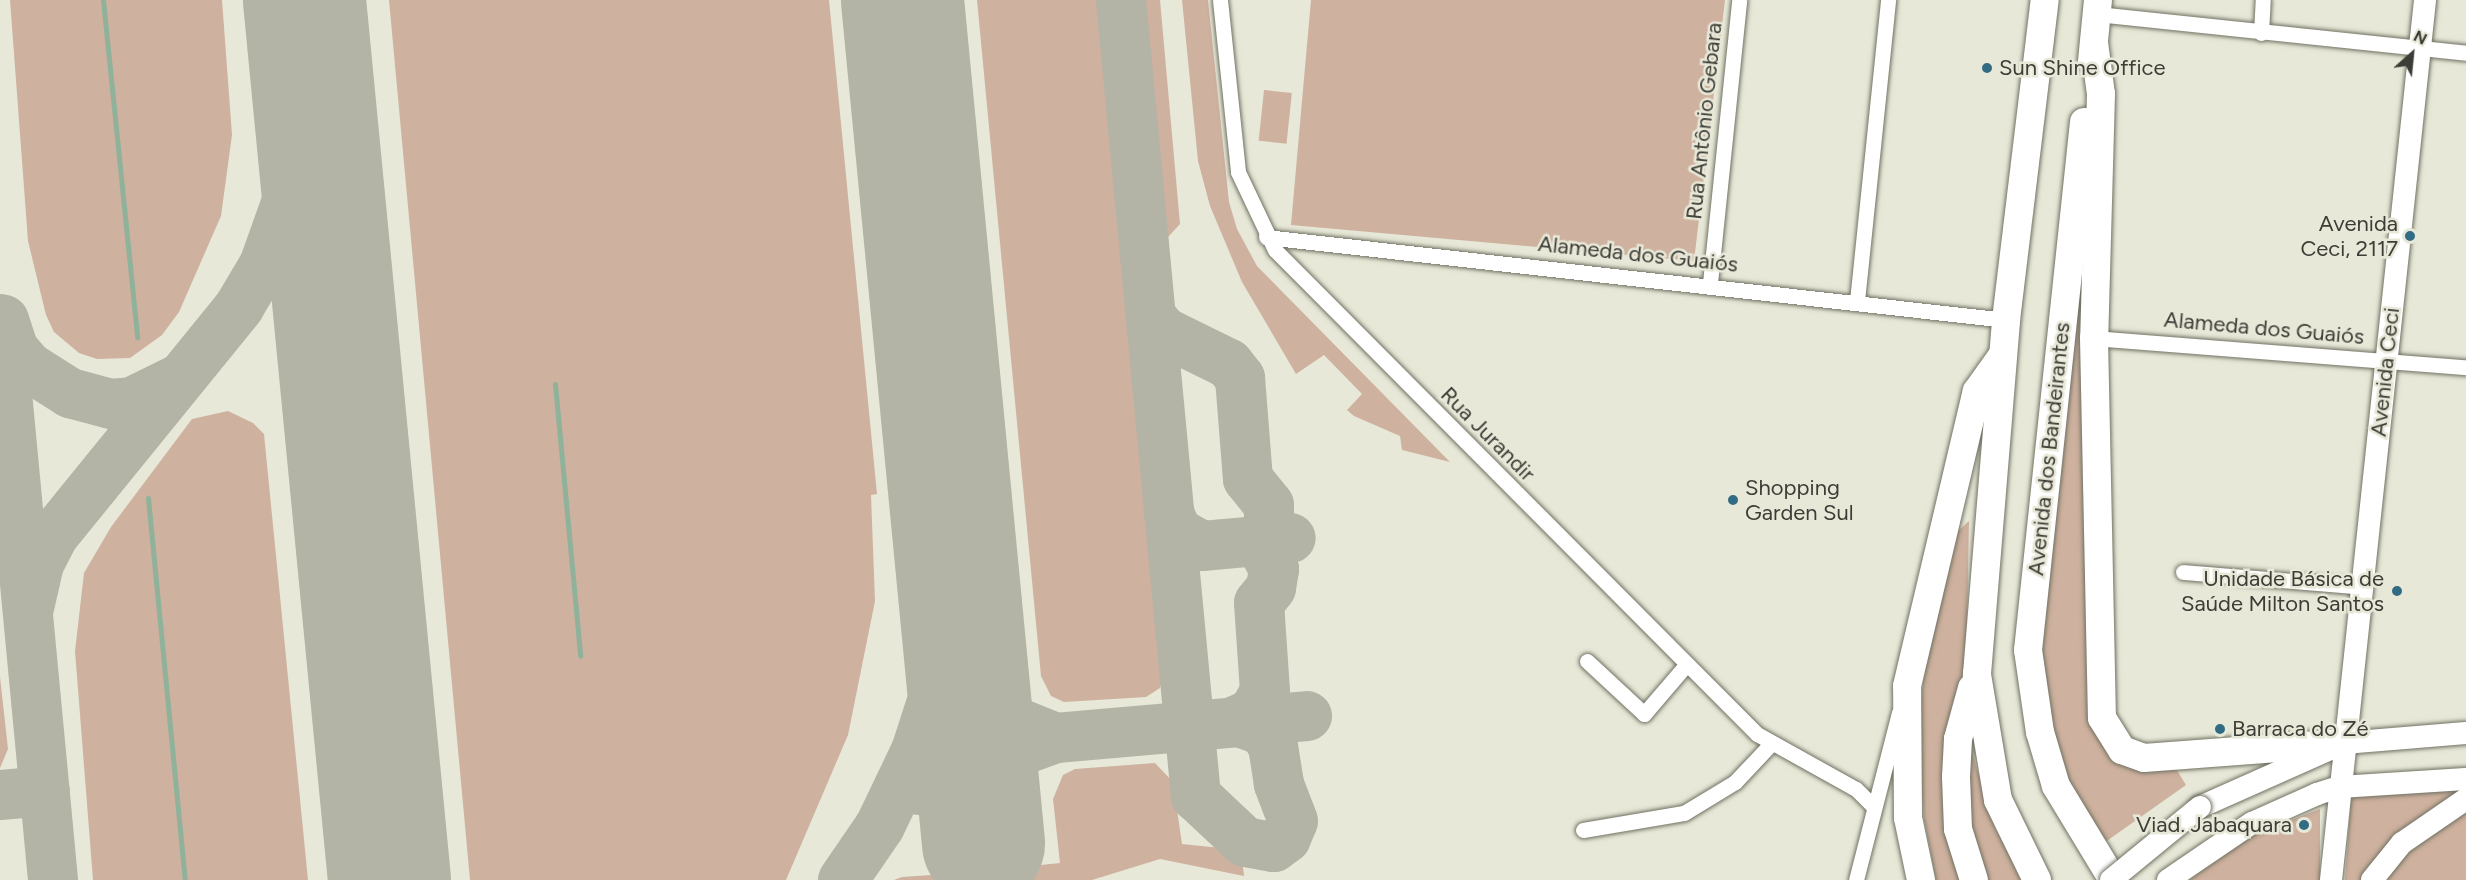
<!DOCTYPE html>
<meta charset="utf-8">
<style>
body{margin:0}
#map{position:relative;width:2466px;height:880px;overflow:hidden;background:#e8e8d8;font-family:Figtree,sans-serif}
div>[style]{position:absolute}
.green>*{inset:0;background:#ceb19e;transform-origin:0 0}
.stream>*{height:5px;margin:-2.5px;padding:0 2.5px;transform-origin:2.5px;border-radius:2.5px;background:#90b29a}
.taxiway>*{height:50px;margin:-25px;padding:0 25px;transform-origin:25px;border-radius:25px;background:#b3b3a6}
.runway>*{height:123px;margin:-61.5px;padding:0 61.5px;transform-origin:61.5px;border-radius:61.5px;background:#b3b3a6}
.roads{filter:drop-shadow(0 0 2px #717163) drop-shadow(0 0 2px #717163)}
.street>*{height:15px;margin:-7.5px;padding:0 7.5px;transform-origin:7.5px;border-radius:7.5px;background:#fff}
.secondary>*{height:22px;margin:-11px;padding:0 11px;transform-origin:11px;border-radius:11px;background:#fff}
.highway>*{height:28px;margin:-14px;padding:0 14px;transform-origin:14px;border-radius:14px;background:#fff}
.bridges{filter:drop-shadow(0 0 2px #717163) drop-shadow(0 0 2px #717163)}
.secondary-bridge>*{height:22px;margin:-11px;padding:0 11px;transform-origin:11px;border-radius:11px;background:#fff}
.dots>*{width:16px;height:16px;translate:-50% -50%;box-sizing:border-box;border:3px solid #e8e8d8;border-radius:50%}
span{translate:-50% -50%;white-space:nowrap;text-align:center;line-height:1.15;-webkit-text-stroke:5px #e8e8d8;paint-order:stroke}
.poi-label{font-size:22px;color:#3d3d37}
.left{translate:0 -50%;text-align:left}
.right{translate:-100% -50%;text-align:right}
.street-label{font-size:22px;color:#3d3d37}
.north{position:absolute;left:2382px;top:24px;width:60px;height:60px;-webkit-text-stroke:4px #e8e8d8;paint-order:stroke;rotate:27deg;font-size:16px;font-weight:700;line-height:24px;text-align:center;color:#3d3d37}
.north::after{content:'';display:block;margin:auto;width:21px;height:27px;background:#3d3d37;clip-path:polygon(50% 0,100% 100%,50% 72%,0 100%)}
</style>
<div id="map">
<div class="green">
<div style="clip-path:polygon(10px 0,222px 0,232px 135px,221px 216px,179px 312px,162px 335px,130px 358px,97px 359px,79px 353px,54px 332px,46px 315px,28px 241px)"></div>
<div style="clip-path:polygon(389px 0,829px 0,877px 494px,871px 495px,875px 601px,848px 735px,786px 880px,470px 880px)"></div>
<div style="clip-path:polygon(977px 0,1104px 0,1166px 669px,1160px 688px,1146px 697px,1064px 702px,1051px 696px,1041px 676px)"></div>
<div style="clip-path:polygon(1134px 0,1160px 0,1180px 224px,1168px 237px,1159px 231px,1154px 215px)"></div>
<div style="clip-path:polygon(1182px 0,1208px 0,1229px 202px,1237px 229px,1257px 266px,1450px 462px,1402px 450px,1400px 436px,1354px 416px,1347px 410px,1362px 394px,1324px 355px,1296px 374px,1242px 282px,1210px 206px,1198px 161px)"></div>
<div style="clip-path:polygon(1311px 0,1725px 0,1694px 261px,1291px 225px)"></div>
<div style="left:1264px;top:90px;width:28px;height:51px;rotate:6deg"></div>
<div style="clip-path:polygon(2083px 262px,2093px 719px,2175px 767px,2186px 785px,2101px 845px,2068px 781px,2051px 729px,2040px 650px)"></div>
<div style="clip-path:polygon(228px 411px,253px 423px,264px 434px,308px 880px,93px 880px,75px 651px,84px 573px,111px 527px,192px 419px)"></div>
<div style="clip-path:polygon(1969px 521px,1962px 880px,1936px 880px,1924px 819px,1918px 727px,1925px 668px,1958px 531px)"></div>
<div style="clip-path:polygon(0 677px,8px 749px,0 768px)"></div>
<div style="clip-path:polygon(1968px 740px,1995px 828px,2023px 880px,1985px 880px,1968px 828px)"></div>
<div style="clip-path:polygon(1155px 763px,1173px 782px,1182px 844px,1221px 848px,1242px 859px,1244px 876px,1160px 859px,1092px 880px,1012px 880px,1010px 868px,1060px 863px,1053px 799px,1063px 775px,1075px 769px)"></div>
<div style="clip-path:polygon(2466px 789px,2398px 837px,2364px 880px,2345px 880px,2351px 797px)"></div>
<div style="clip-path:polygon(2466px 807px,2466px 880px,2379px 880px,2386px 870px)"></div>
<div style="clip-path:polygon(2320px 809px,2320px 880px,2189px 880px,2254px 834px)"></div>
<div style="clip-path:polygon(961px 873px,963px 880px,894px 880px,902px 877px)"></div>
</div>
<div class="stream">
<div style="left:103px;top:0;width:339px;rotate:84.2deg"></div>
<div style="left:555px;top:384px;width:273px;rotate:84.7deg"></div>
<div style="left:148px;top:498px;width:384px;rotate:84.5deg"></div>
</div>
<div class="taxiway">
<div style="left:1121px;top:0;width:800px;rotate:84.62deg"></div>
<div style="left:1196px;top:796px;width:67px;rotate:43.2deg"></div>
<div style="left:1245px;top:842px;width:29px;rotate:10deg"></div>
<div style="left:1274px;top:847px;width:15px;rotate:-37deg"></div>
<div style="left:1286px;top:838px;width:18px;rotate:-68deg"></div>
<div style="left:1293px;top:821px;width:40px;rotate:-111deg"></div>
<div style="left:1279px;top:784px;width:38px;rotate:-99deg"></div>
<div style="left:1273px;top:746px;width:17px;rotate:-121deg"></div>
<div style="left:1264px;top:731px;width:30px;rotate:-160deg"></div>
<div style="left:1151px;top:317px;width:20px;rotate:49deg"></div>
<div style="left:1164px;top:332px;width:72px;rotate:26.2deg"></div>
<div style="left:1229px;top:364px;width:18px;rotate:52deg"></div>
<div style="left:1240px;top:378px;width:101px;rotate:85.5deg"></div>
<div style="left:1248px;top:479px;width:33px;rotate:51deg"></div>
<div style="left:1269px;top:505px;width:18px;rotate:90deg"></div>
<div style="left:1269px;top:523px;width:21px;rotate:119deg"></div>
<div style="left:1259px;top:541px;width:32px;rotate:62deg"></div>
<div style="left:1274px;top:569px;width:19px;rotate:99deg"></div>
<div style="left:1271px;top:588px;width:19px;rotate:129deg"></div>
<div style="left:1259px;top:603px;width:89px;rotate:86.1deg"></div>
<div style="left:1265px;top:692px;width:24px;rotate:120deg"></div>
<div style="left:1253px;top:713px;width:19px;rotate:155deg"></div>
<div style="left:0;top:319px;width:563px;rotate:84.6deg"></div>
<div style="left:4px;top:320px;width:32px;rotate:72deg"></div>
<div style="left:14px;top:350px;width:23px;rotate:49deg"></div>
<div style="left:29px;top:367px;width:49px;rotate:32.4deg"></div>
<div style="left:70px;top:393px;width:42px;rotate:15deg"></div>
<div style="left:111px;top:404px;width:21px;rotate:-5deg"></div>
<div style="left:132px;top:402px;width:50px;rotate:-26.1deg"></div>
<div style="left:1169px;top:513px;width:21px;rotate:67deg"></div>
<div style="left:1177px;top:532px;width:29px;rotate:29deg"></div>
<div style="left:1202px;top:546px;width:89px;rotate:-5.1deg"></div>
<div style="left:28px;top:612px;width:49px;rotate:-77.1deg"></div>
<div style="left:39px;top:564px;width:33px;rotate:-63deg"></div>
<div style="left:54px;top:535px;width:294px;rotate:-50.9deg"></div>
<div style="left:239px;top:307px;width:49px;rotate:-59.2deg"></div>
<div style="left:264px;top:265px;width:154px;rotate:-70.3deg"></div>
<div style="left:964px;top:651px;width:55px;rotate:66.3deg"></div>
<div style="left:986px;top:701px;width:21px;rotate:45deg"></div>
<div style="left:1001px;top:716px;width:59px;rotate:21.8deg"></div>
<div style="left:1056px;top:738px;width:86px;rotate:160.3deg"></div>
<div style="left:1056px;top:738px;width:252px;rotate:-5deg"></div>
<div style="left:919px;top:790px;width:87px;rotate:-53.4deg"></div>
<div style="left:0;top:795px;width:45px;rotate:-5.1deg"></div>
<div style="left:843px;top:880px;width:65px;rotate:-55.6deg"></div>
<div style="left:880px;top:826px;width:83px;rotate:-64.4deg"></div>
<div style="left:916px;top:751px;width:71px;rotate:-72.1deg"></div>
<div style="left:938px;top:683px;width:78px;rotate:-79.7deg"></div>
<div style="left:952px;top:606px;width:144px;rotate:-92.4deg"></div>
</div>
<div class="runway">
<div style="left:304px;top:0;width:884px;rotate:84.48deg"></div>
<div style="left:902px;top:0;width:847px;rotate:84.51deg"></div>
</div>
<div class="roads">
<div class="street">
<div style="left:1220px;top:0;width:173px;rotate:84deg"></div>
<div style="left:1238px;top:172px;width:86px;rotate:64.6deg"></div>
<div style="left:1275px;top:250px;width:683px;rotate:45.12deg"></div>
<div style="left:1757px;top:734px;width:113px;rotate:29.1deg"></div>
<div style="left:1856px;top:789px;width:23px;rotate:45deg"></div>
<div style="left:2097px;top:14px;width:371px;rotate:6deg"></div>
<div style="left:2261px;top:33px;width:33px;rotate:-87deg"></div>
<div style="left:1266px;top:237px;width:745px;rotate:6.4deg"></div>
<div style="left:1710px;top:283px;width:284px;rotate:-84.1deg"></div>
<div style="left:1857px;top:301px;width:303px;rotate:-84.1deg"></div>
<div style="left:2094px;top:338px;width:373px;rotate:4.5deg"></div>
<div style="left:2183px;top:572px;width:182px;rotate:4.7deg"></div>
<div style="left:1587px;top:661px;width:78px;rotate:42.9deg"></div>
<div style="left:1644px;top:714px;width:65px;rotate:-49.4deg"></div>
<div style="left:1583px;top:830px;width:102px;rotate:-9.6deg"></div>
<div style="left:1684px;top:813px;width:60px;rotate:-31.3deg"></div>
<div style="left:1735px;top:782px;width:51px;rotate:-46.6deg"></div>
<div style="left:1856px;top:880px;width:173px;rotate:-75.6deg"></div>
</div>
<div class="secondary">
<div style="left:2200px;top:807px;width:158px;rotate:-24deg"></div>
<div style="left:2344px;top:743px;width:122px;rotate:-4.7deg"></div>
<div style="left:2168px;top:880px;width:102px;rotate:-34.2deg"></div>
<div style="left:2252px;top:823px;width:71px;rotate:-24deg"></div>
<div style="left:2317px;top:794px;width:23px;rotate:-18deg"></div>
<div style="left:2339px;top:787px;width:127px;rotate:-3.6deg"></div>
<div style="left:2331px;top:880px;width:885px;rotate:-83.9deg"></div>
<div style="left:2372px;top:880px;width:48px;rotate:-51deg"></div>
<div style="left:2402px;top:843px;width:78px;rotate:-34.5deg"></div>
</div>
<div class="highway">
<div style="left:2094px;top:43px;width:51px;rotate:82.2deg"></div>
<div style="left:2101px;top:94px;width:244px;rotate:91.6deg"></div>
<div style="left:2094px;top:338px;width:380px;rotate:88.8deg"></div>
<div style="left:2102px;top:718px;width:38px;rotate:58deg"></div>
<div style="left:2122px;top:750px;width:23px;rotate:20deg"></div>
<div style="left:2144px;top:758px;width:201px;rotate:-4.3deg"></div>
<div style="left:2092px;top:61px;width:61px;rotate:-84.4deg"></div>
<div style="left:2084px;top:122px;width:531px;rotate:96.05deg"></div>
<div style="left:2028px;top:650px;width:83px;rotate:81.7deg"></div>
<div style="left:2040px;top:732px;width:56px;rotate:73.5deg"></div>
<div style="left:2056px;top:786px;width:110px;rotate:58.8deg"></div>
<div style="left:1972px;top:688px;width:53px;rotate:105.4deg"></div>
<div style="left:1958px;top:739px;width:38px;rotate:93deg"></div>
<div style="left:1956px;top:777px;width:52px;rotate:87.8deg"></div>
<div style="left:1958px;top:829px;width:53px;rotate:72.6deg"></div>
<div style="left:1921px;top:880px;width:63px;rotate:-101.8deg"></div>
<div style="left:1908px;top:818px;width:132px;rotate:-90.4deg"></div>
<div style="left:1907px;top:686px;width:303px;rotate:-76.7deg"></div>
<div style="left:1977px;top:391px;width:43px;rotate:-54.5deg"></div>
<div style="left:2037px;top:880px;width:89px;rotate:-116deg"></div>
<div style="left:1998px;top:800px;width:128px;rotate:-99.5deg"></div>
<div style="left:1977px;top:674px;width:355px;rotate:-85.3deg"></div>
<div style="left:2006px;top:320px;width:322px;rotate:-83.1deg"></div>
</div>
</div>
<div class="bridges">
<div class="secondary-bridge">
<div style="left:2111px;top:880px;width:115px;rotate:-39.4deg"></div>
</div>
</div>
<div class="dots">
<div style="left:1987px;top:68px;background:#316b84"></div>
<div style="left:2410px;top:236px;background:#316b84"></div>
<div style="left:1733px;top:500px;background:#316b84"></div>
<div style="left:2397px;top:591px;background:#316b84"></div>
<div style="left:2220px;top:729px;background:#316b84"></div>
<div style="left:2304px;top:825px;background:#316b84"></div>
</div>
<div class="poi-label">
<span class="left" style="left:1999px;top:68px">Sun Shine Office</span>
<span class="right" style="left:2398px;top:236px">Avenida<br>Ceci, 2117</span>
<span class="left" style="left:1745px;top:500px">Shopping<br>Garden Sul</span>
<span class="right" style="left:2384px;top:591px">Unidade Básica de<br>Saúde Milton Santos</span>
<span class="left" style="left:2232px;top:729px">Barraca do Zé</span>
<span class="right" style="left:2292px;top:825px">Viad. Jabaquara</span>
</div>
<div class="street-label">
<span style="left:1704px;top:121px;rotate:-84deg">Rua Antônio Gebara</span>
<span style="left:1638px;top:254px;rotate:6deg">Alameda dos Guaiós</span>
<span style="left:2264px;top:328px;rotate:5deg">Alameda dos Guaiós</span>
<span style="left:2385px;top:372px;rotate:-84deg">Avenida Ceci</span>
<span style="left:1488px;top:434px;rotate:45deg">Rua Jurandir</span>
<span style="left:2049px;top:449px;rotate:-84deg">Avenida dos Bandeirantes</span>
</div>
<div class="north">N</div>
</div>
